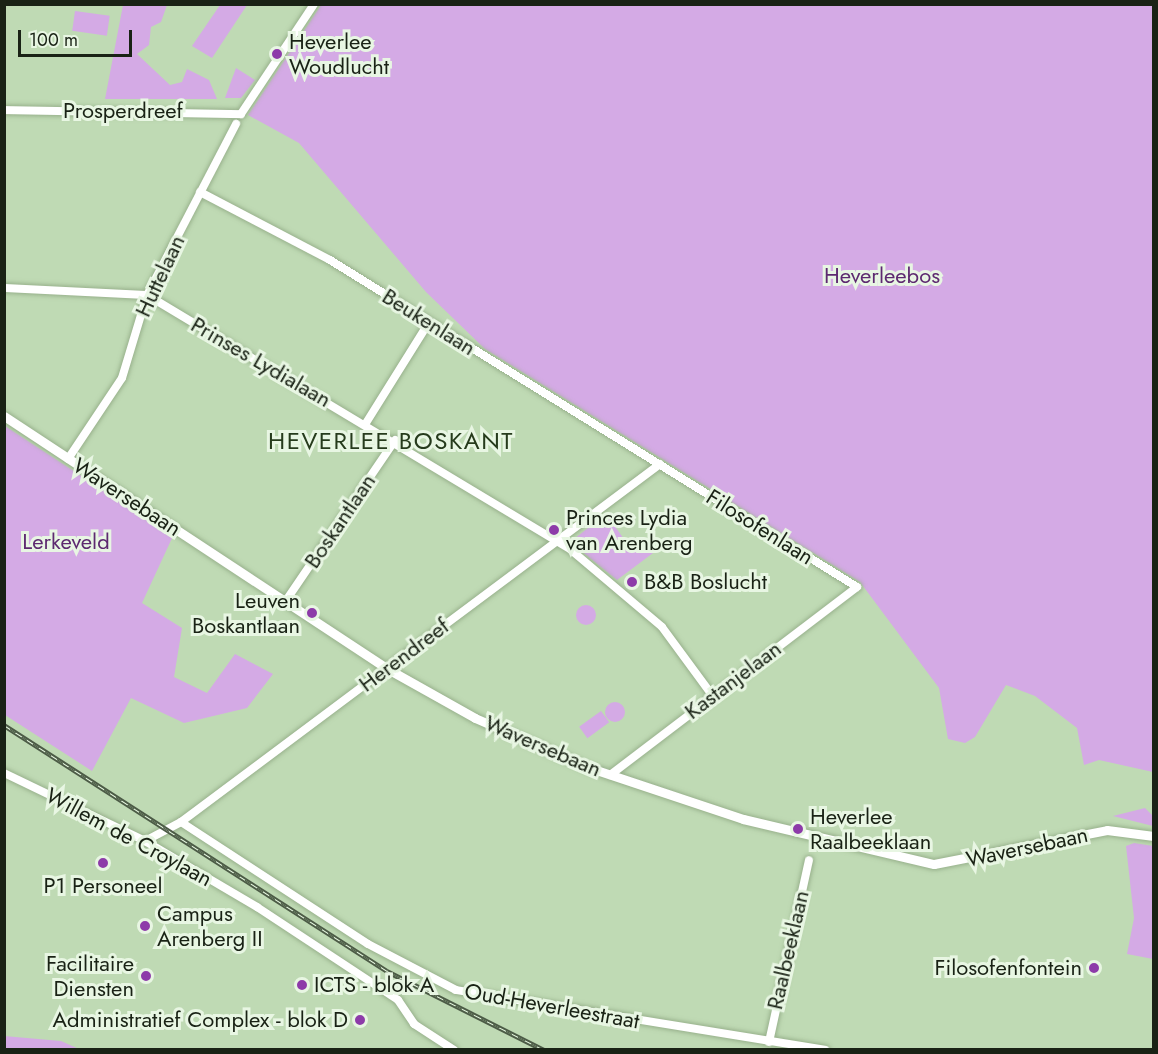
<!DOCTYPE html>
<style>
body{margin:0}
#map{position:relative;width:1158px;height:1054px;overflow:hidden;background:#bfdab4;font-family:Jost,sans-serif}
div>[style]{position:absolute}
.green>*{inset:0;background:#d4aae5;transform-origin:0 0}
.round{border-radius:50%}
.roads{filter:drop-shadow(0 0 2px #98b18c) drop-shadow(0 0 2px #98b18c)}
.minor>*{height:8px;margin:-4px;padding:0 4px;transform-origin:4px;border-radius:4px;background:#fff}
.tertiary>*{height:9px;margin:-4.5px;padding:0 4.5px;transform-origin:4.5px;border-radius:4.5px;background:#fff}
.rail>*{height:4.5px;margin-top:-2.25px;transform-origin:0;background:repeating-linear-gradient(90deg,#e8f6e3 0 7px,#4c5b46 0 14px);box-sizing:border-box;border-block:2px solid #4c5b46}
.dots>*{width:16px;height:16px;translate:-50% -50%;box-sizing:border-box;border:3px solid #e8f6e3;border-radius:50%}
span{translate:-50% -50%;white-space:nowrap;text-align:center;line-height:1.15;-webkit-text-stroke:6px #e8f6e3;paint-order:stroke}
.poi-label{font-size:22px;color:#192215}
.left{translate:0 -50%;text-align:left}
.right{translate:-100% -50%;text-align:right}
.street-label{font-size:22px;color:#192215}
.park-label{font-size:22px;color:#5d2970}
.neighbourhood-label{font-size:24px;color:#263b1c;letter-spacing:1.5px}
.frame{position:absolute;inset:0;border:6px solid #192215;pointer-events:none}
.scale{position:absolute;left:18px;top:30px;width:114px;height:27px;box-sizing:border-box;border:3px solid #192215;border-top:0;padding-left:8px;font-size:18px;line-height:21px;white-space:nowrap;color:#192215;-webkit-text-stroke:4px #e8f6e3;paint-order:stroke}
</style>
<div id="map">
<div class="green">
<div style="clip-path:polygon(123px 5px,167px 5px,161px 22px,151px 27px,149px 45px,137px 54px,170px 85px,182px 82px,187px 69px,209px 80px,217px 99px,105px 99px)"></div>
<div style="clip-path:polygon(220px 5px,247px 5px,212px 58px,192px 46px)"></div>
<div style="clip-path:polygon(321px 5px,1153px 5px,1153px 772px,1099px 760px,1084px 765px,1077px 728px,1035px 696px,1006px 685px,975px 737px,965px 743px,948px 739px,939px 688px,860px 582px,485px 349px,426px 292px,299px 143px,248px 115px)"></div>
<div style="left:75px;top:11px;width:35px;height:20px;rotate:8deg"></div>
<div style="clip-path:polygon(236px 68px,255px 80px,241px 98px,225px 98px)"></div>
<div style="clip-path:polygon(5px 426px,173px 536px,142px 603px,182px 628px,174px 677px,207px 693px,235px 654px,273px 674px,247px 708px,184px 723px,131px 698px,92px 771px,5px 715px)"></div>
<div style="clip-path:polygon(606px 514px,629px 546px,641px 538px,653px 553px,617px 580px,570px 542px)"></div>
<div class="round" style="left:576px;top:605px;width:20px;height:20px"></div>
<div class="round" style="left:605px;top:702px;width:20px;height:20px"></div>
<div style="left:601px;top:711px;width:14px;height:27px;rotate:54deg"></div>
<div style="clip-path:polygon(1145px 808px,1153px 816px,1153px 826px,1113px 816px)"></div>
<div style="clip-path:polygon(1134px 843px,1153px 846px,1153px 959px,1127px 954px,1134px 918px,1126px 846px)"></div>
<div style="clip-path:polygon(4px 1036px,61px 1041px,79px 1049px,5px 1049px)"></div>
</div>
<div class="roads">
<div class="minor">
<div style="left:4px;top:110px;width:237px;rotate:1deg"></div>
<div style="left:241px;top:114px;width:132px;rotate:-56.4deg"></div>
<div style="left:200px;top:192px;width:147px;rotate:27.6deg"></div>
<div style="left:330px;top:260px;width:620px;rotate:31.82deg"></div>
<div style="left:857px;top:587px;width:310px;rotate:142.7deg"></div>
<div style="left:4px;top:288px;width:143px;rotate:2.8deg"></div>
<div style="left:147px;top:295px;width:495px;rotate:31deg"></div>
<div style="left:571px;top:550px;width:119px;rotate:40.2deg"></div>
<div style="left:662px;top:627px;width:84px;rotate:53.7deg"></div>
<div style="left:366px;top:423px;width:119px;rotate:-58deg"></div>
<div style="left:68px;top:459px;width:97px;rotate:-56.3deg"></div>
<div style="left:122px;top:378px;width:87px;rotate:-73.2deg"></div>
<div style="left:147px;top:295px;width:193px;rotate:-62.5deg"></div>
<div style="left:285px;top:602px;width:196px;rotate:-55.8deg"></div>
<div style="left:4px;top:773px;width:157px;rotate:25.7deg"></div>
<div style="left:145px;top:841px;width:130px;rotate:30.5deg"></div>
<div style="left:257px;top:907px;width:169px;rotate:33.4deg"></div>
<div style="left:398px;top:1000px;width:29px;rotate:56deg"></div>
<div style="left:414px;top:1024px;width:48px;rotate:33deg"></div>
<div style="left:181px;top:822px;width:223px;rotate:33.1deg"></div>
<div style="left:368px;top:944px;width:99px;rotate:27.6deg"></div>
<div style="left:456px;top:990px;width:374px;rotate:9.2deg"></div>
<div style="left:145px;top:841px;width:41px;rotate:-27.8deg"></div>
<div style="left:181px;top:822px;width:598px;rotate:-36.77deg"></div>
<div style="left:769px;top:1042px;width:186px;rotate:-77.6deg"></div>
</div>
<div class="tertiary">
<div style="left:4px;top:416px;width:458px;rotate:33.4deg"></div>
<div style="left:386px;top:668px;width:102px;rotate:29.3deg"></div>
<div style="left:475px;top:718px;width:122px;rotate:23.6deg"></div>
<div style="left:587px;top:767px;width:164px;rotate:18.4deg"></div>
<div style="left:743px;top:819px;width:196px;rotate:13.3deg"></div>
<div style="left:934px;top:864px;width:176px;rotate:-11.1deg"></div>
<div style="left:1107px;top:830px;width:47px;rotate:7.3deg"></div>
</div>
</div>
<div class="rail">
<div style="left:4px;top:725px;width:455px;rotate:32.7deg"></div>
<div style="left:387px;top:971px;width:176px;rotate:26.7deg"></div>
</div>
<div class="dots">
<div style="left:277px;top:54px;background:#8d3ba9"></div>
<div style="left:554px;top:530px;background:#8d3ba9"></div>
<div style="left:632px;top:582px;background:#8d3ba9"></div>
<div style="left:312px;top:613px;background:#8d3ba9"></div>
<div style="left:798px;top:829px;background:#8d3ba9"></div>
<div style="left:103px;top:863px;background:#8d3ba9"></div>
<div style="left:145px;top:926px;background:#8d3ba9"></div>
<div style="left:1094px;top:968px;background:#8d3ba9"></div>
<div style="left:146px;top:976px;background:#8d3ba9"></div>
<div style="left:302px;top:985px;background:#8d3ba9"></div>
<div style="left:360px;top:1020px;background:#8d3ba9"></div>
</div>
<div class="poi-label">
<span class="left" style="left:289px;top:54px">Heverlee<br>Woudlucht</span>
<span class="left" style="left:566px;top:530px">Princes Lydia<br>van Arenberg</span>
<span class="left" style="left:644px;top:582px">B&amp;B Boslucht</span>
<span class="right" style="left:300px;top:613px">Leuven<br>Boskantlaan</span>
<span class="left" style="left:810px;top:829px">Heverlee<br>Raalbeeklaan</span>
<span style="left:103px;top:886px">P1 Personeel</span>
<span class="left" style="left:157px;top:926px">Campus<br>Arenberg II</span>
<span class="right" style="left:134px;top:976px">Facilitaire<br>Diensten</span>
<span class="right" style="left:1082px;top:968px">Filosofenfontein</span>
<span class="left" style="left:314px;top:985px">ICTS - blok A</span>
<span class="right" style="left:348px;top:1020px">Administratief Complex - blok D</span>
</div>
<div class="street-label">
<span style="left:123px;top:111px">Prosperdreef</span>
<span style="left:160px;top:276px;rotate:-65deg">Huttelaan</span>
<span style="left:429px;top:322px;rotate:32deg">Beukenlaan</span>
<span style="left:261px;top:362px;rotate:30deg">Prinses Lydialaan</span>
<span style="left:127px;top:497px;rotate:33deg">Waversebaan</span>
<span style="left:340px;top:521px;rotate:-56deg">Boskantlaan</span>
<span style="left:760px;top:527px;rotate:32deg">Filosofenlaan</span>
<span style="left:404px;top:655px;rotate:-37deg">Herendreef</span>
<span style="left:733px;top:680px;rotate:-37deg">Kastanjelaan</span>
<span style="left:543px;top:746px;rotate:23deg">Waversebaan</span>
<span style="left:129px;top:837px;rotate:28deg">Willem de Croylaan</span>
<span style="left:1027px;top:847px;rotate:-12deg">Waversebaan</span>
<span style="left:788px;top:950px;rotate:-77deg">Raalbeeklaan</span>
<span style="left:552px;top:1006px;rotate:10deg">Oud-Heverleestraat</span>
</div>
<div class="park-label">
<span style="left:882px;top:276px">Heverleebos</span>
<span style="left:66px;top:542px">Lerkeveld</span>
</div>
<div class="neighbourhood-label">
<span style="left:391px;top:441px">HEVERLEE BOSKANT</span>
</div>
<div class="frame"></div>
<div class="scale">100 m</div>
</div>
